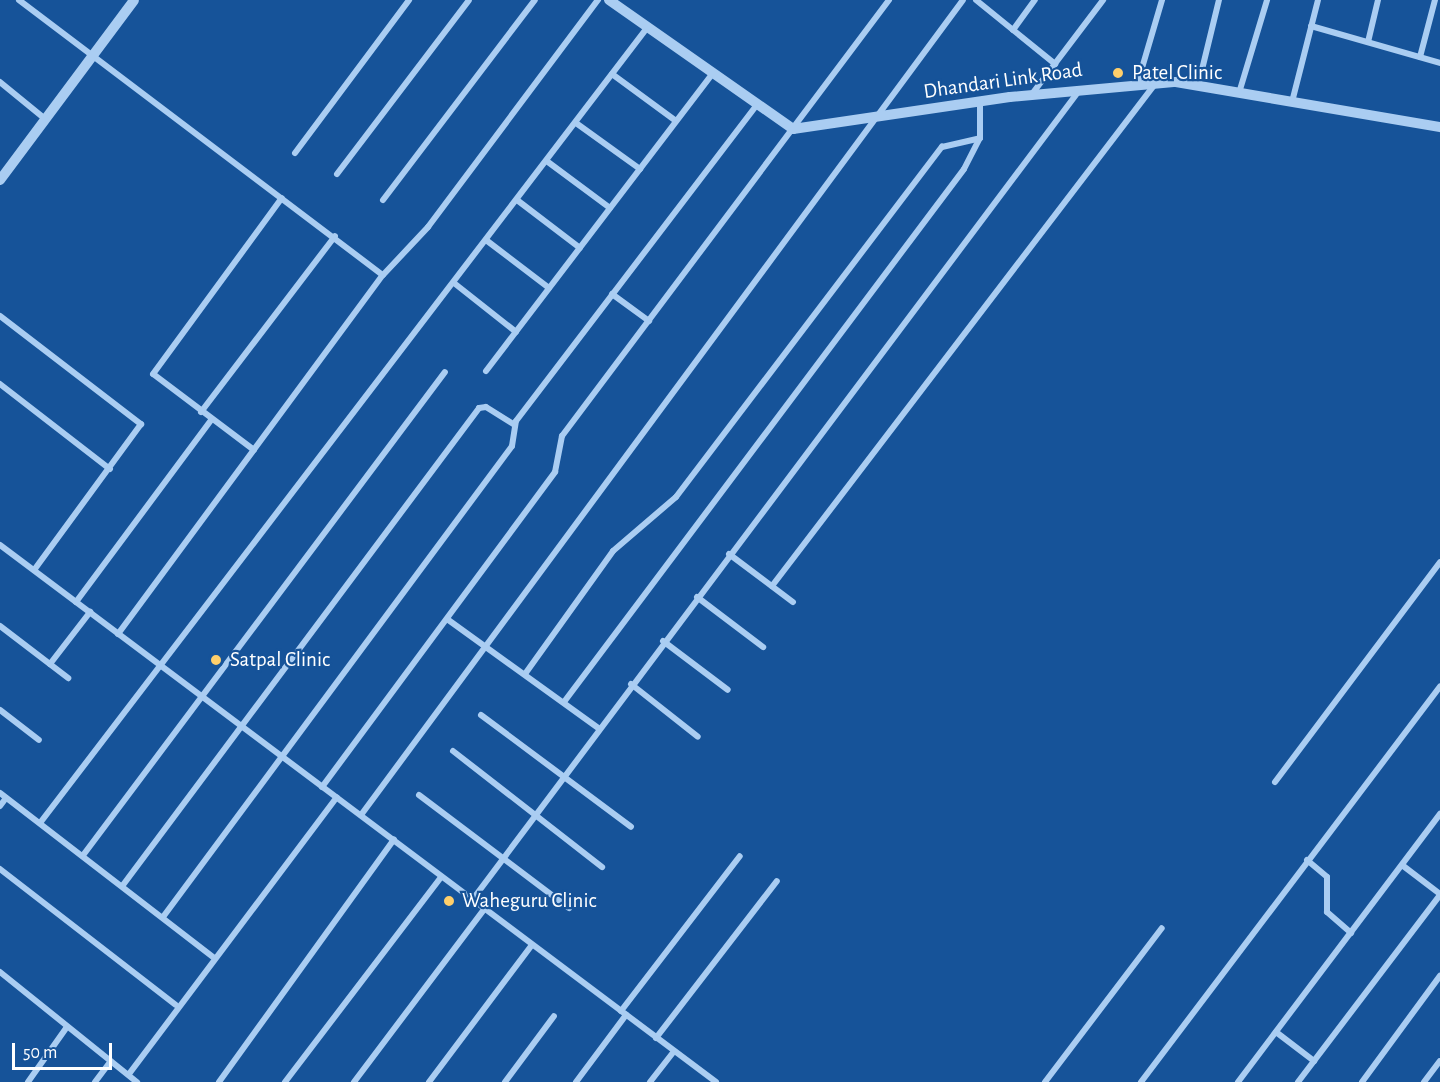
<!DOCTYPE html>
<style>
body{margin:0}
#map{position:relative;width:1440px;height:1082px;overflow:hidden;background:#165399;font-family:"Alegreya Sans",sans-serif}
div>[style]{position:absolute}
.minor>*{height:6px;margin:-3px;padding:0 3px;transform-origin:3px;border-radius:3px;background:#aacdf2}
.tertiary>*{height:10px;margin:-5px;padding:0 5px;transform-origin:5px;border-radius:5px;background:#aacdf2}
.dots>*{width:16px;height:16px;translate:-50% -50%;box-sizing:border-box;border:3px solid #165399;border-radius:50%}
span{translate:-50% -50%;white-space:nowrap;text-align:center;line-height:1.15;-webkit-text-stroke:4.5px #165399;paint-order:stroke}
.poi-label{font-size:21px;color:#fff}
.left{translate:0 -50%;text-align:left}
.street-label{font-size:21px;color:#fff}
.scale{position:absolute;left:12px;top:1043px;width:100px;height:27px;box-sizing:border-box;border:3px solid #fff;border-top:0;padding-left:8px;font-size:18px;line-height:21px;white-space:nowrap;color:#fff;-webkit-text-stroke:4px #165399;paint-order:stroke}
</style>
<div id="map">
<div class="minor">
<div style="left:19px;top:0;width:456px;rotate:37.1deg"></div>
<div style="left:976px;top:0;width:102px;rotate:39deg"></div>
<div style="left:1311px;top:26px;width:134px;rotate:16deg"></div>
<div style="left:1013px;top:30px;width:37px;rotate:-54deg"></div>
<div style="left:1368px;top:42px;width:43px;rotate:-76.6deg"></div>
<div style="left:1420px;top:57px;width:59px;rotate:-75.3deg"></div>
<div style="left:612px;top:74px;width:79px;rotate:36.3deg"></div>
<div style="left:0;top:82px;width:57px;rotate:39.3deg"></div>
<div style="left:1137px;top:85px;width:89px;rotate:-73.6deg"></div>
<div style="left:1198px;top:86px;width:89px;rotate:-76.3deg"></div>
<div style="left:1239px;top:93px;width:97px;rotate:-73.2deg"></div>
<div style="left:1032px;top:94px;width:118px;rotate:-52.9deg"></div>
<div style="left:1292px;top:102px;width:105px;rotate:-75.7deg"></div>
<div style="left:576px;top:123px;width:79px;rotate:35.7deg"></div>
<div style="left:295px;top:153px;width:191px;rotate:-53.3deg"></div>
<div style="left:548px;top:162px;width:77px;rotate:36.6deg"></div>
<div style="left:337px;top:174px;width:218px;rotate:-52.8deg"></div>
<div style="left:383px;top:200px;width:251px;rotate:-52.8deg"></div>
<div style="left:517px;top:200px;width:79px;rotate:37.3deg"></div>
<div style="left:486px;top:240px;width:79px;rotate:37.3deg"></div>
<div style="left:454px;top:283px;width:79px;rotate:38.3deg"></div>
<div style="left:612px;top:294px;width:46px;rotate:36.1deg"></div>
<div style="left:0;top:316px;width:178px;rotate:37.5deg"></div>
<div style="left:141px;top:424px;width:181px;rotate:126.2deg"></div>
<div style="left:486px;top:371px;width:371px;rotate:-52.7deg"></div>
<div style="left:0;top:384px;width:139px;rotate:37.7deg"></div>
<div style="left:201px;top:412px;width:221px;rotate:-52.7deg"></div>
<div style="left:254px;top:450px;width:126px;rotate:-143deg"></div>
<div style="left:153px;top:374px;width:218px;rotate:-53.8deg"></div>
<div style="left:0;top:545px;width:895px;rotate:36.87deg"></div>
<div style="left:729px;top:554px;width:80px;rotate:36.9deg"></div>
<div style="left:772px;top:586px;width:631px;rotate:-52.66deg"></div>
<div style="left:697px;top:597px;width:83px;rotate:37.1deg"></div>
<div style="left:76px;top:602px;width:227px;rotate:-53.4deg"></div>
<div style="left:447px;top:619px;width:186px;rotate:35.8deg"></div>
<div style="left:0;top:626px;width:86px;rotate:37.4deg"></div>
<div style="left:118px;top:634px;width:446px;rotate:-53.6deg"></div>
<div style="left:383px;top:275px;width:66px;rotate:-46.8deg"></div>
<div style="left:428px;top:227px;width:284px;rotate:-53.2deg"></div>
<div style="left:663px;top:641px;width:81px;rotate:37deg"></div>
<div style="left:50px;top:664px;width:66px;rotate:-52.4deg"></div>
<div style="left:525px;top:674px;width:151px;rotate:-54.4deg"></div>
<div style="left:613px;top:551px;width:83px;rotate:-40.6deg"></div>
<div style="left:676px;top:497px;width:440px;rotate:-52.8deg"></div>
<div style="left:942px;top:147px;width:39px;rotate:-13deg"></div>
<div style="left:631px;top:684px;width:85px;rotate:38.3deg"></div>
<div style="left:564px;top:702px;width:666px;rotate:-53.11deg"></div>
<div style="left:964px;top:169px;width:35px;rotate:-63deg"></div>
<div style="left:980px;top:138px;width:36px;rotate:-90deg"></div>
<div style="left:0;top:710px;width:49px;rotate:37.6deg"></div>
<div style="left:481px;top:715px;width:187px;rotate:36.7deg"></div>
<div style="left:453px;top:751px;width:189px;rotate:37.9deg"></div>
<div style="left:1275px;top:782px;width:275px;rotate:-53.1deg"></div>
<div style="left:322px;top:787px;width:392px;rotate:-53.5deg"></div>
<div style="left:555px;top:472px;width:37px;rotate:-79deg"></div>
<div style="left:562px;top:436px;width:545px;rotate:-53.13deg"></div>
<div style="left:0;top:793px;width:269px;rotate:37.6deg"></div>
<div style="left:419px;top:795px;width:188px;rotate:37deg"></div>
<div style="left:0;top:806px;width:10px;rotate:-53deg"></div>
<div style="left:361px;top:815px;width:1013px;rotate:-53.55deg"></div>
<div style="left:40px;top:823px;width:1000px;rotate:-52.64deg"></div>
<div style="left:84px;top:854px;width:602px;rotate:-53.17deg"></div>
<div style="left:1307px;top:860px;width:26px;rotate:40deg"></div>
<div style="left:1327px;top:877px;width:35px;rotate:90deg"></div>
<div style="left:1327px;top:912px;width:32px;rotate:41deg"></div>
<div style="left:1402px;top:865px;width:48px;rotate:37.3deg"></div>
<div style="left:0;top:869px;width:222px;rotate:37.7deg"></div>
<div style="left:123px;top:885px;width:595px;rotate:-53.26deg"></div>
<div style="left:479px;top:408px;width:7px;rotate:-8deg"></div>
<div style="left:486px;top:407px;width:34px;rotate:32deg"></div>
<div style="left:473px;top:899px;width:1009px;rotate:-53.14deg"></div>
<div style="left:163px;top:917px;width:586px;rotate:-53.46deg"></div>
<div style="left:512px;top:446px;width:25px;rotate:-81deg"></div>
<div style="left:516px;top:421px;width:396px;rotate:-52.7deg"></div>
<div style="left:0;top:972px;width:176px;rotate:38.8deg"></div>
<div style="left:621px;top:1011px;width:195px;rotate:-52.5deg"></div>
<div style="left:1276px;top:1032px;width:48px;rotate:37.3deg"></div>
<div style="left:656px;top:1038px;width:198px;rotate:-52.4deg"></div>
<div style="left:129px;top:1074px;width:346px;rotate:-53.1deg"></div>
<div style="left:28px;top:1082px;width:67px;rotate:-54.7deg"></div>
<div style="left:95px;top:1082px;width:26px;rotate:-53deg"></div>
<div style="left:219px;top:1082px;width:299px;rotate:-54.2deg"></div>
<div style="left:285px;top:1082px;width:258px;rotate:-52.7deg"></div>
<div style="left:354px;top:1082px;width:218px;rotate:-53deg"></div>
<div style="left:429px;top:1082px;width:171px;rotate:-53.1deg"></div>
<div style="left:505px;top:1082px;width:82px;rotate:-53.4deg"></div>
<div style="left:576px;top:1082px;width:84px;rotate:-53.3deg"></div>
<div style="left:650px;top:1082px;width:39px;rotate:-52deg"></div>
<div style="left:1045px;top:1082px;width:193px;rotate:-52.8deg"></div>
<div style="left:1141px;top:1082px;width:496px;rotate:-52.9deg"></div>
<div style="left:1238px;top:1082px;width:336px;rotate:-53deg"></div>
<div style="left:1298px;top:1082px;width:235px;rotate:-52.8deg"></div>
<div style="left:1362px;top:1082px;width:132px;rotate:-53.7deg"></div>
<div style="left:1424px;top:1082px;width:26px;rotate:-53deg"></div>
</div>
<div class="tertiary">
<div style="left:609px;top:0;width:225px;rotate:35deg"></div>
<div style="left:793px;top:129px;width:219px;rotate:-8.4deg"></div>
<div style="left:1010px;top:97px;width:167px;rotate:-5.2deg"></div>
<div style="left:1176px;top:82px;width:268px;rotate:9.7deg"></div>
<div style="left:0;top:180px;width:224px;rotate:-53.3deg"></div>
</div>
<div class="dots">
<div style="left:1118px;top:73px;background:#ffcf6b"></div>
<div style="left:216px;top:660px;background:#ffcf6b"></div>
<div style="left:449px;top:901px;background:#ffcf6b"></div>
</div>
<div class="poi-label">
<span class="left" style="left:1132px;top:73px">Patel Clinic</span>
<span class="left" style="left:230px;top:660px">Satpal Clinic</span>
<span class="left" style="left:462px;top:901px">Waheguru Clinic</span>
</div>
<div class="street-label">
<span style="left:1003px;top:81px;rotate:-8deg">Dhandari Link Road</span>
</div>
<div class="scale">50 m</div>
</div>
